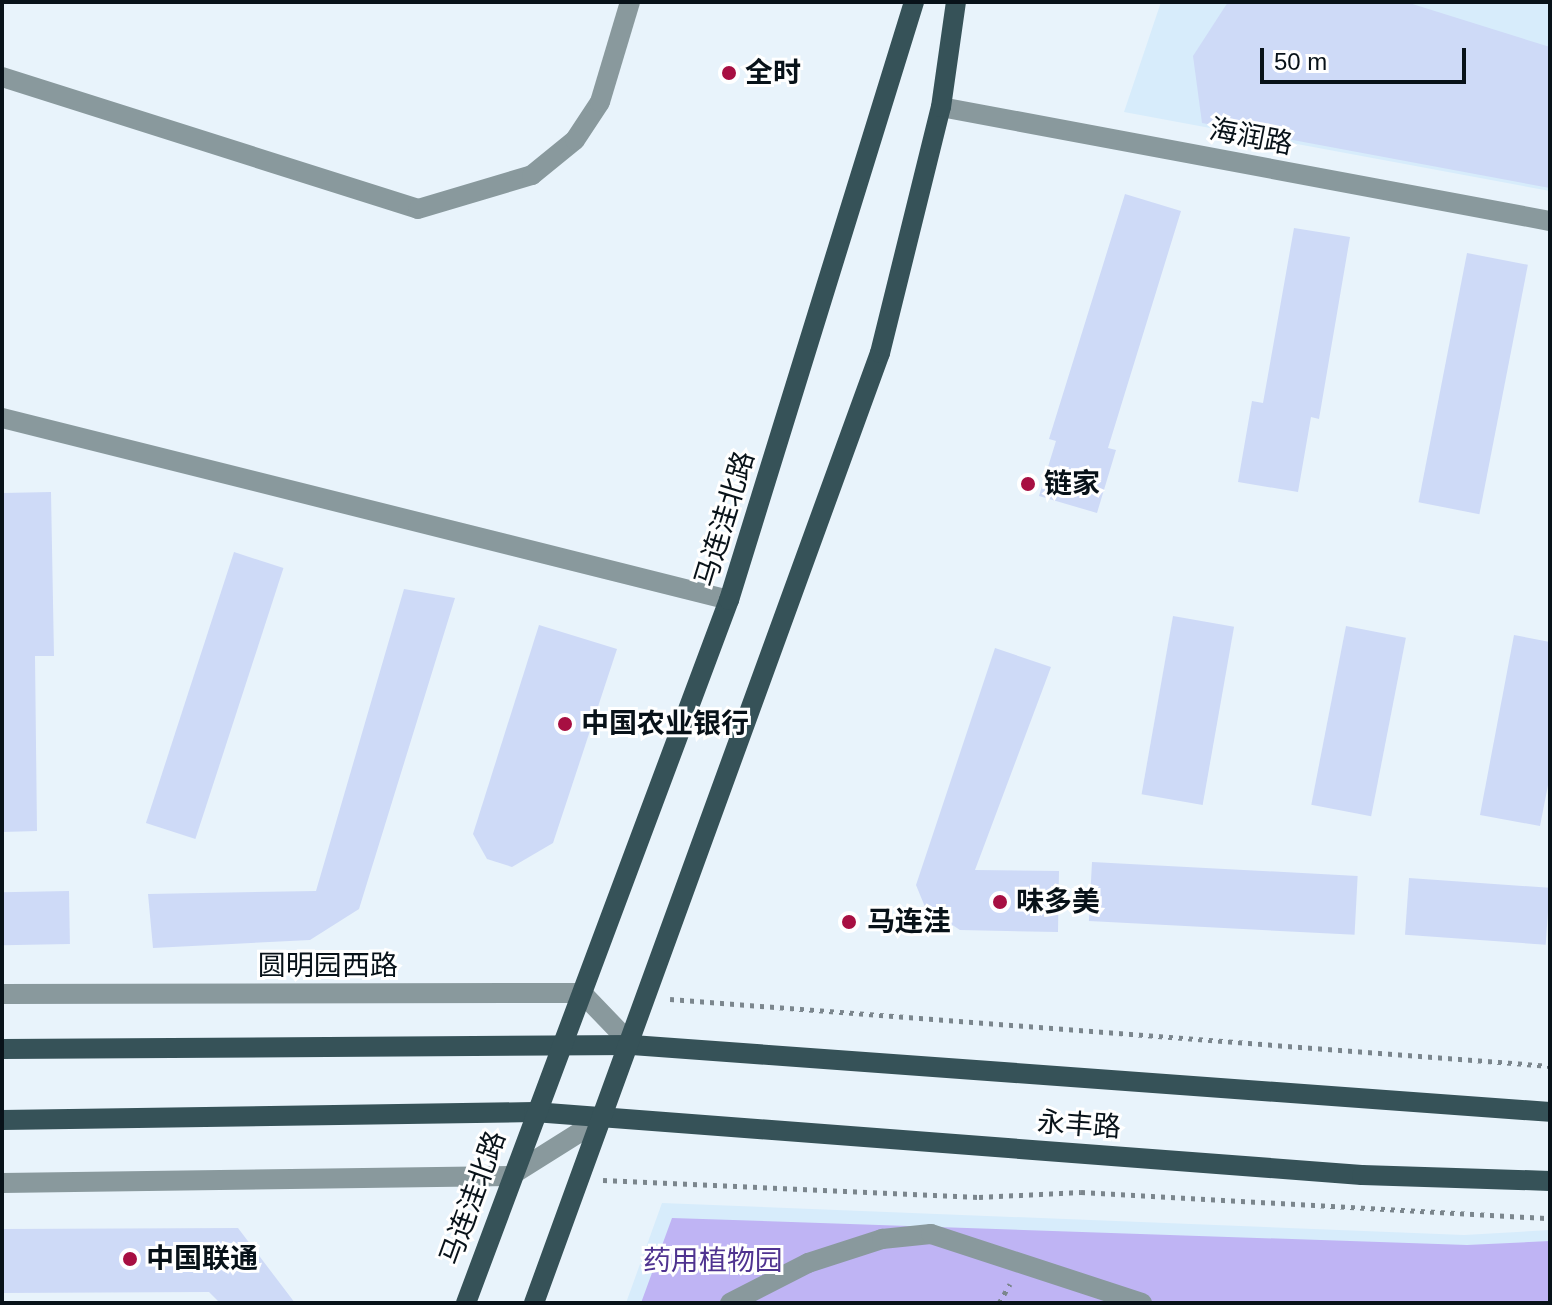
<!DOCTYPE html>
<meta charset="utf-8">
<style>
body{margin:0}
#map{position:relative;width:1552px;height:1305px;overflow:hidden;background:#e8f3fb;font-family:Arial,"Noto Sans SC",sans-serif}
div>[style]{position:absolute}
.built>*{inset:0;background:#d7ecfb}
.green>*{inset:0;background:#bfb4f4}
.building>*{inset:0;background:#cedaf7;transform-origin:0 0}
.path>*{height:5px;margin-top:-2.5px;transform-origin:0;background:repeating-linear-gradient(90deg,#7b868d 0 4px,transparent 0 10px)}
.minor>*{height:20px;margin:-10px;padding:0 10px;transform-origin:10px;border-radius:10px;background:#89999d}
.major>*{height:20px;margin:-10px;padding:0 10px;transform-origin:10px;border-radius:10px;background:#365258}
.dots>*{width:22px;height:22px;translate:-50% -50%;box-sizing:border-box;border:4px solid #fff;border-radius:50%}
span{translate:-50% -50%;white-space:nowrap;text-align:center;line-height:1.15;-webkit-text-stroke:6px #fff;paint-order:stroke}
.poi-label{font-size:28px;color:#081219;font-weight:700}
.left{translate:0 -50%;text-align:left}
.street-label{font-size:28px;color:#081219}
.park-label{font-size:28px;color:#4f3390}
.frame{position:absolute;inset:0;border:4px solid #081219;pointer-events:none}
.scale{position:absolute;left:1260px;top:48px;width:206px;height:36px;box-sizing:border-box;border:4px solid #081219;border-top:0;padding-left:10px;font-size:24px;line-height:28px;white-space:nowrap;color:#081219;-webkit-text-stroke:6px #fff;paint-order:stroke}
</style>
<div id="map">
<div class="built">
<div style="clip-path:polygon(1161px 2px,1550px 2px,1550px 191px,1124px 112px)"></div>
<div style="clip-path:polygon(662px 1203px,1464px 1235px,1550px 1230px,1550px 1303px,626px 1303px)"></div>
</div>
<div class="green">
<div style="clip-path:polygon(672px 1218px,1467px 1245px,1550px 1241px,1550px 1303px,641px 1303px)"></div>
</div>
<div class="building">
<div style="clip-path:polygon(1228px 2px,1406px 2px,1550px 47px,1550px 188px,1202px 123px,1193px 56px)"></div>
<div style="clip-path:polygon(1125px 194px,1181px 211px,1108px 448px,1116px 450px,1097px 513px,1039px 496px,1056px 441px,1049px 439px)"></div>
<div style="clip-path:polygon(1294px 228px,1350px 237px,1319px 419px,1311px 417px,1298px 492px,1238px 482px,1252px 401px,1263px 403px)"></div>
<div style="left:1467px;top:253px;width:62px;height:254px;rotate:11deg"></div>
<div style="clip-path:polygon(51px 492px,54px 656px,35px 656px,37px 831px,2px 832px,3px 493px)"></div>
<div style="left:234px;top:552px;width:52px;height:285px;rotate:18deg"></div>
<div style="clip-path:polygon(404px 589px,455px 598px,359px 909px,310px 940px,153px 948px,148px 894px,316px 891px)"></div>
<div style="left:1173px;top:616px;width:62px;height:181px;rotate:10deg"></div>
<div style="clip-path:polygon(539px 625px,617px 649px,553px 843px,512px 867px,487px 859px,473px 834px)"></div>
<div style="left:1346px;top:626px;width:61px;height:182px;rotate:11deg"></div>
<div style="clip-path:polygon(1514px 635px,1550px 642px,1550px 775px,1540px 826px,1480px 815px)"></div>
<div style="clip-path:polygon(995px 648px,1051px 667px,975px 870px,1059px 871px,1058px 932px,960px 930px,925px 907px,916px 885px)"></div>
<div style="left:1092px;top:862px;width:266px;height:59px;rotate:3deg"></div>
<div style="left:1409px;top:878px;width:141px;height:57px;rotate:4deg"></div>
<div style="left:69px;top:891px;width:53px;height:67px;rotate:89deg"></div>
<div style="clip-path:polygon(238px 1228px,295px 1303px,220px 1303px,209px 1292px,2px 1293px,2px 1229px)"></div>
</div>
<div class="path">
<div style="left:670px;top:999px;width:883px;rotate:4.35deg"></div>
<div style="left:603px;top:1180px;width:376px;rotate:2.6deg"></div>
<div style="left:979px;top:1197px;width:102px;rotate:-2.8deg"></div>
<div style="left:1081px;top:1192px;width:470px;rotate:3.2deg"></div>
<div style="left:999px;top:1303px;width:22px;rotate:-60deg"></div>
</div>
<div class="minor">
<div style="left:2px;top:77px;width:436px;rotate:17.6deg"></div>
<div style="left:418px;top:209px;width:119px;rotate:-16.6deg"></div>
<div style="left:532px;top:175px;width:55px;rotate:-39.1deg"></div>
<div style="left:575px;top:140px;width:45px;rotate:-56.7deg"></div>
<div style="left:600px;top:102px;width:104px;rotate:-73.3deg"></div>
<div style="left:941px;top:107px;width:620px;rotate:10.6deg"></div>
<div style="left:2px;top:418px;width:749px;rotate:14.05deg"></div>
<div style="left:2px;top:994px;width:580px;rotate:-0.1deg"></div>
<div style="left:582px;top:993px;width:72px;rotate:46.1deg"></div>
<div style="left:2px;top:1183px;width:508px;rotate:-0.79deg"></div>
<div style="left:510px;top:1176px;width:111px;rotate:-32.1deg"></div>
<div style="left:730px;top:1303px;width:88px;rotate:-27.1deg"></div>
<div style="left:808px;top:1263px;width:78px;rotate:-18deg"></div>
<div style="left:882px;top:1239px;width:49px;rotate:-5.8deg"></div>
<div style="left:931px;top:1234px;width:222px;rotate:18.1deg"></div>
</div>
<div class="major">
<div style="left:2px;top:1049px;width:630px;rotate:-0.36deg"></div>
<div style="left:632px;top:1045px;width:920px;rotate:4.17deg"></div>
<div style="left:2px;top:1120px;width:532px;rotate:-0.86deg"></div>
<div style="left:534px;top:1112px;width:830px;rotate:4.35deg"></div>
<div style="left:1362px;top:1175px;width:188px;rotate:1.8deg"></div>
<div style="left:466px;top:1303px;width:751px;rotate:-69.49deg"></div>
<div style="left:729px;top:600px;width:626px;rotate:-72.81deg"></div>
<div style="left:534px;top:1303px;width:1011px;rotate:-69.99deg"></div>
<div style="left:880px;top:353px;width:253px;rotate:-76.1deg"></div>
<div style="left:941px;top:107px;width:106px;rotate:-81.9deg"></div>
</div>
<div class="dots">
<div style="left:729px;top:73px;background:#a70f42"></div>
<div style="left:1028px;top:484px;background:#a70f42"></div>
<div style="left:565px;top:724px;background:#a70f42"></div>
<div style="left:1000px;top:902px;background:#a70f42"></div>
<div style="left:849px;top:922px;background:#a70f42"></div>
<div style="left:130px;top:1259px;background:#a70f42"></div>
</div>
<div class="poi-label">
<span class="left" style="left:745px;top:73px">全时</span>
<span class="left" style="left:1044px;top:484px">链家</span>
<span class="left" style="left:581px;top:724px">中国农业银行</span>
<span class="left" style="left:1016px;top:902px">味多美</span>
<span class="left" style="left:867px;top:922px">马连洼</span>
<span class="left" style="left:146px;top:1259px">中国联通</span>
</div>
<div class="street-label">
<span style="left:1251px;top:137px;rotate:11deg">海润路</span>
<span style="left:725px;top:519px;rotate:-73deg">马连洼北路</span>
<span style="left:328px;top:966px">圆明园西路</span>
<span style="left:1079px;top:1125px;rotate:4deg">永丰路</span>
<span style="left:473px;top:1198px;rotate:-70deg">马连洼北路</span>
</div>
<div class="park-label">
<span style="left:713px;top:1261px">药用植物园</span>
</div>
<div class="frame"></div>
<div class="scale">50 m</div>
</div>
